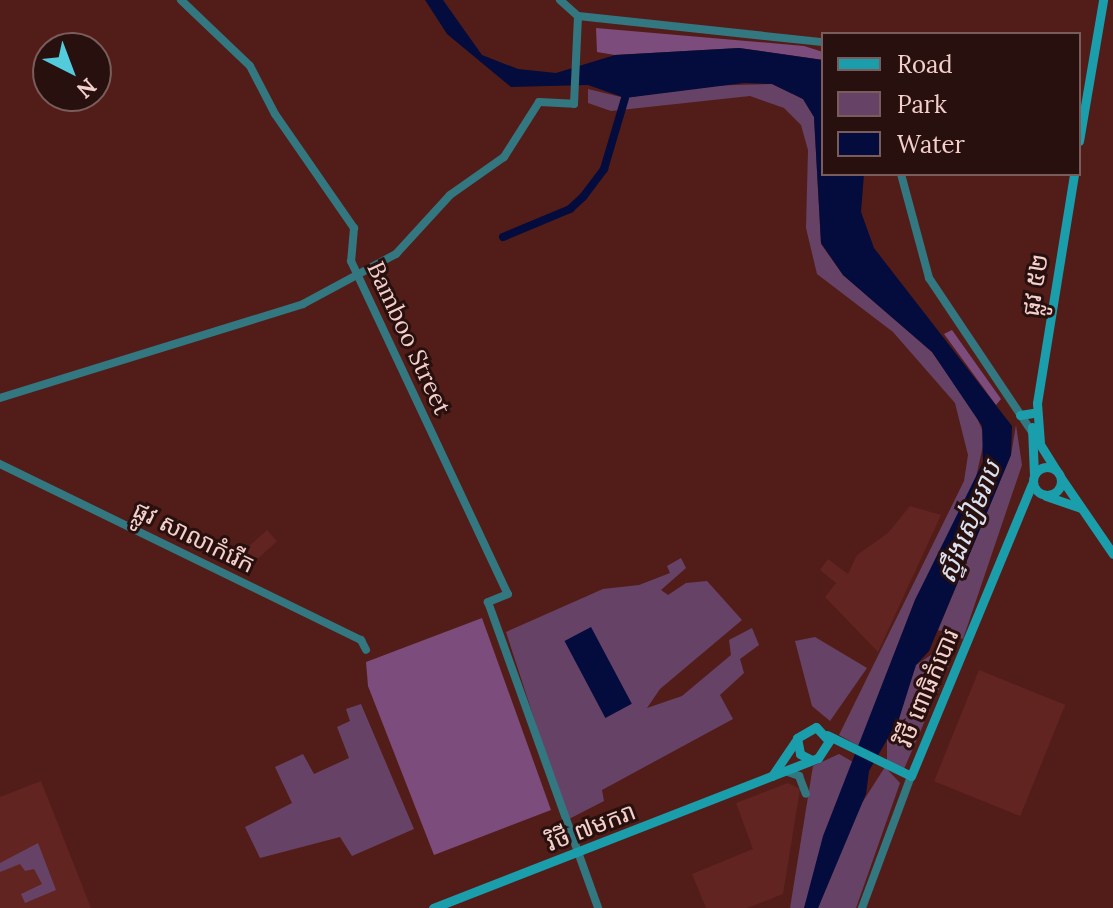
<!DOCTYPE html>
<meta charset="utf-8">
<style>
body{margin:0}
#map{position:relative;width:1113px;height:908px;overflow:hidden;background:#521d19;font-family:Lora,"Noto Sans Khmer",serif}
div>[style]{position:absolute}
.built>*{inset:0;background:#612420;transform-origin:0 0}
.green>*{inset:0;background:#674267}
.forest>*{inset:0;background:#7c4c7c}
.water>*{inset:0;background:#040c3d;transform-origin:0 0}
.canal>*{height:8px;margin:-4px;padding:0 4px;transform-origin:4px;border-radius:4px;background:#040c3d}
.tertiary>*{height:8px;margin:-4px;padding:0 4px;transform-origin:4px;border-radius:4px;background:#337780}
.secondary>*{height:9px;margin:-4.5px;padding:0 4.5px;transform-origin:4.5px;border-radius:4.5px;background:#1b9eac}
.secondary>.ring{margin:-4.5px;padding:0;box-sizing:content-box;background:none;border:9px solid #1b9eac;border-radius:50%}
span{translate:-50% -50%;white-space:nowrap;text-align:center;line-height:1.15;-webkit-text-stroke:6px #28100e;paint-order:stroke}
.street-label{font-size:24px;color:#f4d0cc}
.water-label{font-size:26px;color:#dae1f2;font-style:italic}
.legend{position:absolute;left:821px;top:32px;width:260px;height:144px;box-sizing:border-box;background:#28100e;border:2px solid #7a5d5a;margin:0;padding:10px 14px;list-style:none;font-size:24px;color:#f4d0cc}
.legend li{display:flex;align-items:center;gap:16px;height:40px}
.legend b{width:40px;border:2px solid #7a5d5a}
.north{position:absolute;left:32px;top:32px;width:80px;height:80px;box-sizing:border-box;background:#28100e;border:2px solid #7a5d5a;border-radius:50%;rotate:138deg;font-size:22px;font-weight:700;line-height:32px;text-align:center;color:#f4d0cc}
.north::after{content:'';display:block;margin:auto;width:28px;height:36px;background:#53cbda;clip-path:polygon(50% 0,100% 100%,50% 72%,0 100%)}
</style>
<div id="map">
<div class="built">
<div style="clip-path:polygon(910px 506px,941px 515px,878px 652px,825px 597px,836px 583px,820px 570px,828px 559px,848px 574px,857px 555px,888px 533px)"></div>
<div style="left:267px;top:530px;width:15px;height:48px;rotate:48deg"></div>
<div style="left:979px;top:670px;width:93px;height:120px;rotate:22deg"></div>
<div style="clip-path:polygon(41px 781px,91px 908px,0 908px,0 797px)"></div>
<div style="clip-path:polygon(788px 783px,800px 789px,783px 894px,747px 908px,706px 908px,692px 874px,753px 849px,736px 803px)"></div>
</div>
<div class="green">
<div style="clip-path:polygon(772px 84px,803px 99px,814px 117px,821px 244px,843px 275px,932px 352px,973px 408px,985px 437px,974px 486px,915px 600px,859px 746px,839px 735px,964px 481px,968px 455px,955px 403px,893px 332px,817px 274px,806px 228px,808px 150px,801px 125px,784px 108px,750px 96px,611px 111px,588px 103px,588px 89px,625px 98px,701px 86px)"></div>
<div style="clip-path:polygon(1016px 425px,1022px 465px,963px 639px,938px 630px,1011px 455px)"></div>
<div style="clip-path:polygon(681px 558px,686px 568px,661px 590px,668px 595px,686px 583px,707px 581px,742px 620px,660px 689px,647px 708px,682px 696px,731px 655px,729px 640px,752px 628px,759px 645px,740px 659px,744px 673px,720px 695px,733px 719px,602px 790px,604px 801px,567px 820px,506px 632px,603px 589px,639px 585px,670px 573px,667px 566px)"></div>
<div style="clip-path:polygon(815px 637px,867px 668px,830px 721px,812px 706px,795px 641px)"></div>
<div style="clip-path:polygon(931px 655px,950px 663px,904px 769px,887px 763px,887px 741px,916px 665px)"></div>
<div style="clip-path:polygon(361px 704px,414px 829px,352px 856px,340px 837px,260px 858px,245px 827px,292px 803px,275px 767px,303px 754px,314px 774px,349px 758px,337px 727px,350px 721px,346px 709px)"></div>
<div style="clip-path:polygon(839px 754px,853px 762px,804px 908px,790px 908px,813px 766px)"></div>
<div style="clip-path:polygon(885px 767px,900px 783px,856px 908px,818px 908px,860px 806px)"></div>
<div style="clip-path:polygon(38px 843px,56px 890px,25px 903px,21px 894px,42px 884px,34px 869px,25px 871px,20px 864px,0 872px,0 863px)"></div>
</div>
<div class="forest">
<div style="clip-path:polygon(596px 28px,804px 46px,823px 52px,823px 60px,739px 48px,615px 55px,597px 52px)"></div>
<div style="clip-path:polygon(952px 330px,1001px 399px,996px 405px,944px 334px)"></div>
<div style="clip-path:polygon(482px 618px,551px 810px,434px 855px,368px 686px,366px 662px)"></div>
</div>
<div class="water">
<div style="clip-path:polygon(425px 0,443px 0,482px 55px,518px 69px,556px 73px,615px 55px,739px 48px,823px 60px,823px 174px,864px 174px,861px 212px,874px 248px,1012px 426px,1011px 455px,929px 651px,916px 665px,899px 719px,869px 771px,866px 794px,818px 908px,804px 908px,823px 836px,915px 600px,983px 462px,982px 426px,932px 352px,843px 275px,821px 243px,814px 117px,803px 99px,772px 84px,744px 83px,625px 98px,588px 85px,511px 87px,447px 34px)"></div>
<div style="left:591px;top:627px;width:87px;height:30px;rotate:62deg"></div>
</div>
<div class="canal">
<div style="left:503px;top:237px;width:73px;rotate:-22.7deg"></div>
<div style="left:570px;top:209px;width:18px;rotate:-43deg"></div>
<div style="left:583px;top:197px;width:35px;rotate:-53deg"></div>
<div style="left:604px;top:169px;width:74px;rotate:-73.5deg"></div>
</div>
<div class="tertiary">
<div style="left:181px;top:0;width:95px;rotate:43.7deg"></div>
<div style="left:250px;top:66px;width:54px;rotate:62.5deg"></div>
<div style="left:275px;top:114px;width:139px;rotate:55.3deg"></div>
<div style="left:354px;top:228px;width:33px;rotate:95deg"></div>
<div style="left:351px;top:261px;width:368px;rotate:64.8deg"></div>
<div style="left:508px;top:594px;width:22px;rotate:158deg"></div>
<div style="left:488px;top:602px;width:325px;rotate:70.2deg"></div>
<div style="left:560px;top:0;width:24px;rotate:42deg"></div>
<div style="left:578px;top:16px;width:246px;rotate:6.1deg"></div>
<div style="left:901px;top:174px;width:108px;rotate:74.9deg"></div>
<div style="left:929px;top:278px;width:185px;rotate:56.2deg"></div>
<div style="left:0;top:398px;width:317px;rotate:-17.2deg"></div>
<div style="left:303px;top:304px;width:106px;rotate:-28.3deg"></div>
<div style="left:396px;top:254px;width:80px;rotate:-47.5deg"></div>
<div style="left:450px;top:195px;width:66px;rotate:-35.1deg"></div>
<div style="left:504px;top:157px;width:65px;rotate:-57.5deg"></div>
<div style="left:539px;top:102px;width:35px;rotate:3deg"></div>
<div style="left:574px;top:104px;width:88px;rotate:-87.4deg"></div>
<div style="left:0;top:464px;width:402px;rotate:26deg"></div>
<div style="left:361px;top:640px;width:11px;rotate:63deg"></div>
<div style="left:788px;top:772px;width:12px;rotate:20deg"></div>
<div style="left:799px;top:776px;width:19px;rotate:69deg"></div>
<div style="left:862px;top:908px;width:141px;rotate:-69.6deg"></div>
</div>
<div class="secondary">
<div style="left:1079px;top:141px;width:143px;rotate:-80.3deg"></div>
<div style="left:1020px;top:415px;width:13px;rotate:-9deg"></div>
<div style="left:1032px;top:427px;width:48px;rotate:87.6deg"></div>
<div style="left:1036px;top:438px;width:38px;rotate:58deg"></div>
<div style="left:1040px;top:443px;width:40px;rotate:-94.3deg"></div>
<div style="left:1037px;top:403px;width:232px;rotate:-80.8deg"></div>
<div class="ring" style="left:1033px;top:467px;width:19px;height:19px"></div>
<div style="left:1061px;top:478px;width:92px;rotate:55.6deg"></div>
<div style="left:1046px;top:496px;width:37px;rotate:19deg"></div>
<div style="left:827px;top:735px;width:93px;rotate:26deg"></div>
<div style="left:911px;top:776px;width:316px;rotate:-67.5deg"></div>
<div style="left:772px;top:776px;width:45px;rotate:-56deg"></div>
<div style="left:433px;top:908px;width:413px;rotate:-21.3deg"></div>
<div style="left:818px;top:758px;width:20px;rotate:-57deg"></div>
<div style="left:829px;top:741px;width:19px;rotate:-133deg"></div>
<div style="left:816px;top:727px;width:22px;rotate:150deg"></div>
<div style="left:797px;top:738px;width:16px;rotate:79deg"></div>
<div style="left:800px;top:754px;width:11px;rotate:27deg"></div>
</div>
<div class="street-label">
<span style="left:1035px;top:285px;rotate:-81deg">ផ្លូវ ៥២</span>
<span style="left:409px;top:338px;rotate:65deg">Bamboo Street</span>
<span style="left:194px;top:537px;rotate:26deg">ផ្លូវ សាលាកំរើក</span>
<span style="left:927px;top:688px;rotate:-67deg">វិថី ពោធិកំបោរ</span>
<span style="left:591px;top:827px;rotate:-21deg">វិថី ៧មករា</span>
</div>
<div class="water-label">
<span style="left:969px;top:522px;rotate:-68deg">ស្ទឹងសៀមរាប</span>
</div>
<ul class="legend">
<li><b style="height:10px;background:#1b9eac"></b>Road</li>
<li><b style="height:22px;background:#674267"></b>Park</li>
<li><b style="height:22px;background:#040c3d"></b>Water</li>
</ul>
<div class="north">N</div>
</div>
